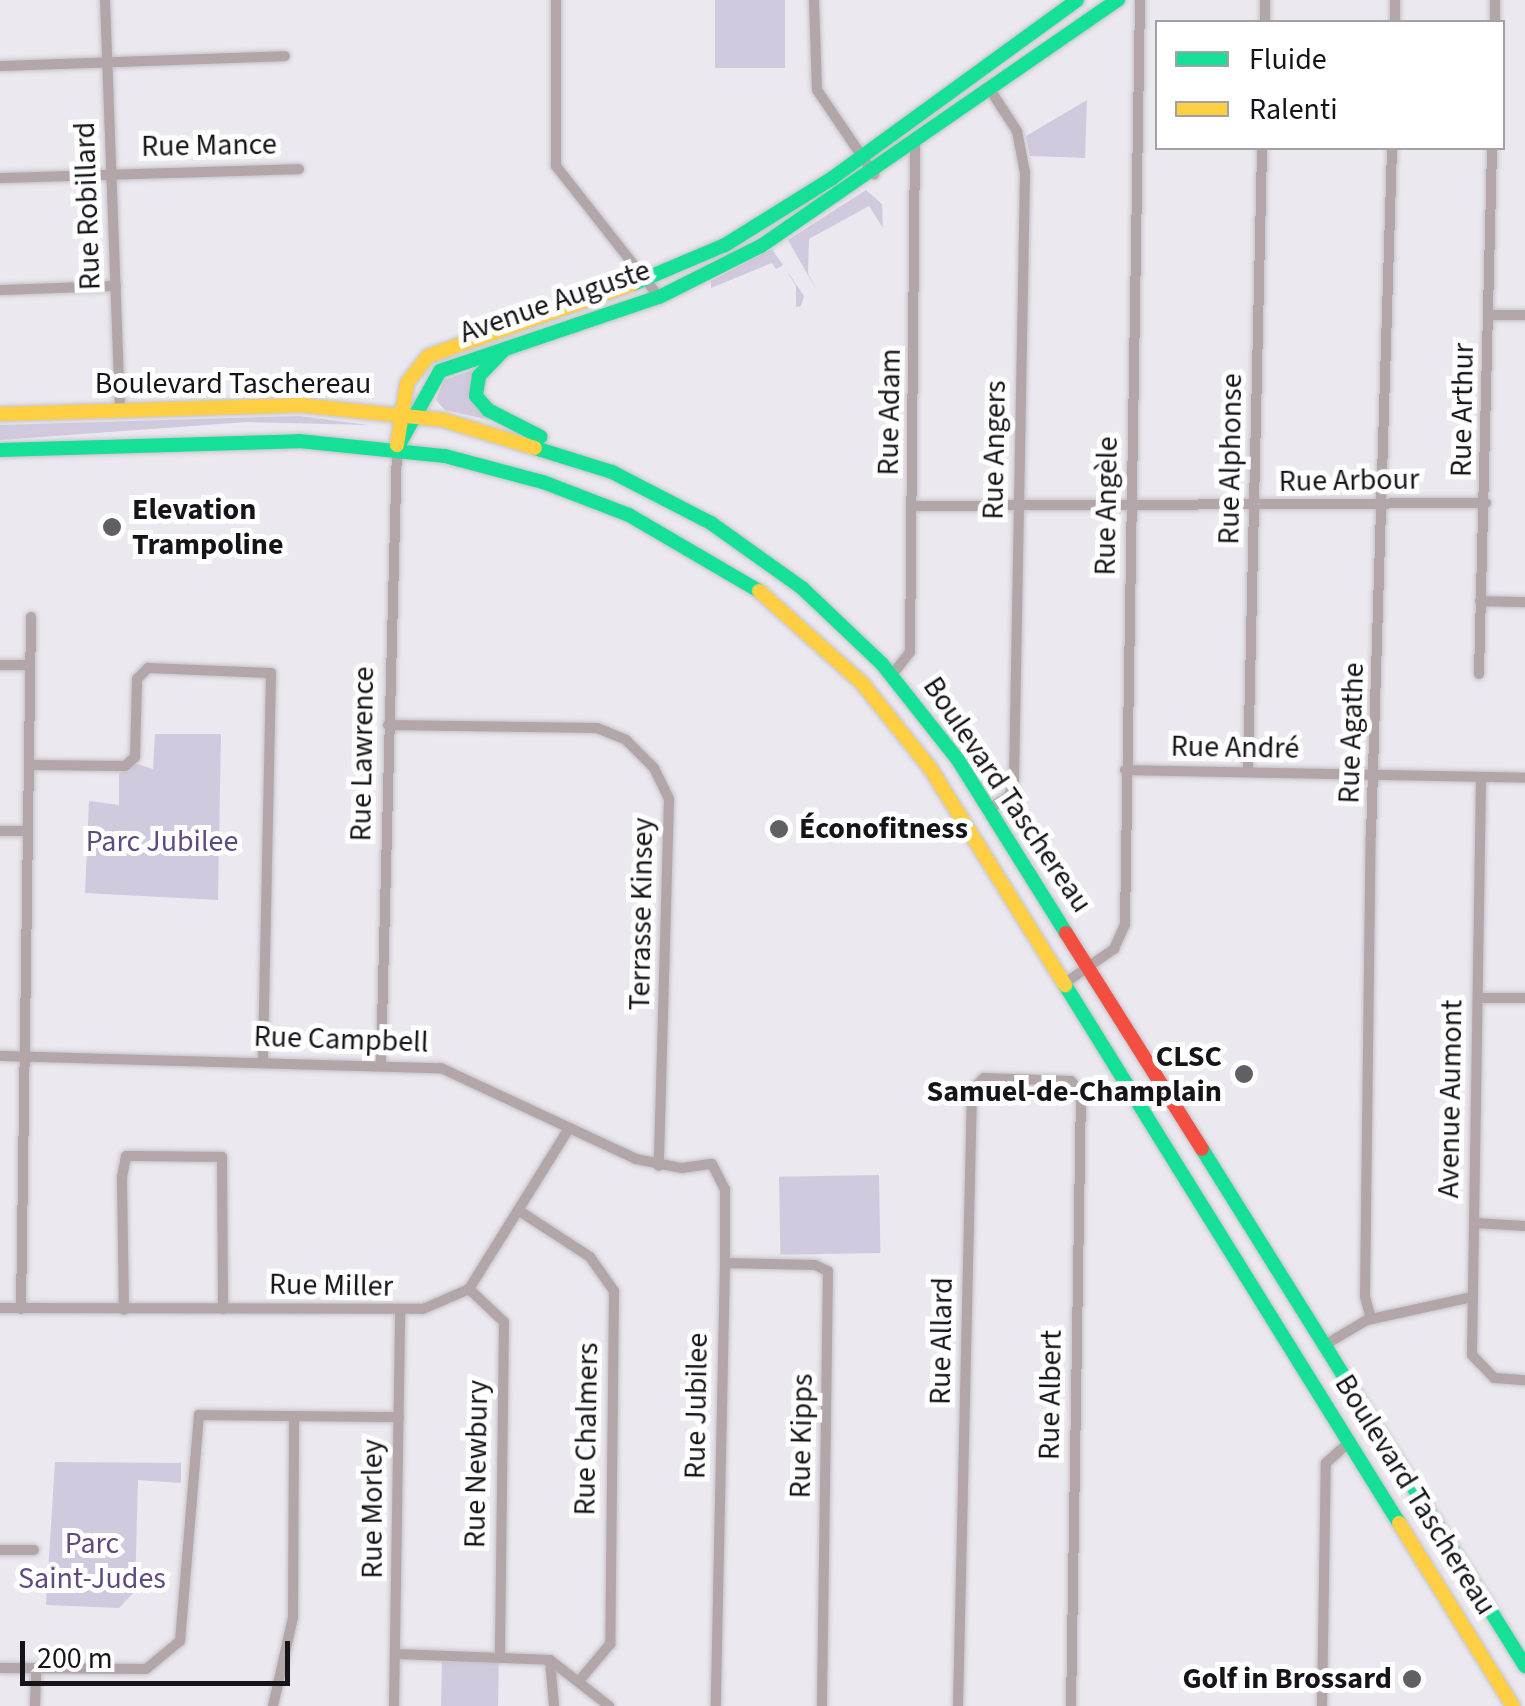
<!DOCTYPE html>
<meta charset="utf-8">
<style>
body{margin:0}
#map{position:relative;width:1525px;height:1706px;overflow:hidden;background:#ebe8f0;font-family:"Source Sans 3",sans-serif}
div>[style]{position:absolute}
.green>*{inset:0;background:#d1cade;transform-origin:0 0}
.roads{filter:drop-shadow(0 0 2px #c5c3c8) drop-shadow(0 0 2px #c5c3c8)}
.street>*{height:10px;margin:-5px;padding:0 5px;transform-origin:5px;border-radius:5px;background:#b3a6a9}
.fast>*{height:14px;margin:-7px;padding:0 7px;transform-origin:7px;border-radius:7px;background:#16e098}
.slow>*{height:14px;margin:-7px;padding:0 7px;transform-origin:7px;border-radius:7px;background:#ffcf43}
.jam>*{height:14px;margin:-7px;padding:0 7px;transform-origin:7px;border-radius:7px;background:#f24e42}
.dots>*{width:28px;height:28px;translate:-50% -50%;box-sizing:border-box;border:5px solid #fff;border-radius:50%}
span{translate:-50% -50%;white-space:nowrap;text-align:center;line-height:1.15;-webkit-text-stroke:10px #fff;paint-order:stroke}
.street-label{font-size:30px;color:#161419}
.poi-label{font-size:30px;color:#161419;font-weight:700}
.left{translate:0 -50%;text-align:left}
.right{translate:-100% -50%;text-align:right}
.park-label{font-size:30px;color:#604a81}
.legend{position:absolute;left:1155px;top:20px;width:350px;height:130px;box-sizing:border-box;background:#fff;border:2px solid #a2a1a3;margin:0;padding:12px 18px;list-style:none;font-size:30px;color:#161419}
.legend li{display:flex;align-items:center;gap:20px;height:50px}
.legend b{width:50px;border:2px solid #a2a1a3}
.scale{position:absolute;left:20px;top:1641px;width:270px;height:45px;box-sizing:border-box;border:5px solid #161419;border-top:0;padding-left:12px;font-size:30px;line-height:35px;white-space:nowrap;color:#161419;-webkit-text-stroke:8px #fff;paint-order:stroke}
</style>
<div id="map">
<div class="green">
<div style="left:715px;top:0;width:70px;height:68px"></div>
<div style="clip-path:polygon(1087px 100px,1085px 158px,1030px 156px,1026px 136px)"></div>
<div style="clip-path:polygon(866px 190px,882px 204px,883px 228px,869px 206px,809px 239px,808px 273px,817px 291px,788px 240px)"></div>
<div style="clip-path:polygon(772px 249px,804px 296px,801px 306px,796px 307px,796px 286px,783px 265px,776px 269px,772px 263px,711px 288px,711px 281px)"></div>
<div style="clip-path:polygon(473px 370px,469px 397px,490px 420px,445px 410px,436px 400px,444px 380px)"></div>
<div style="clip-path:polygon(299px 416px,369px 425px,247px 422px,0 440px,0 425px)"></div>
<div style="clip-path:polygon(155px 734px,221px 734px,218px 900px,85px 893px,89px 801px,119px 805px,119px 774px,131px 762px,153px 769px)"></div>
<div style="left:879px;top:1175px;width:78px;height:100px;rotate:89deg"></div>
<div style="clip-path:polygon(55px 1462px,181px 1463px,181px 1483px,138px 1480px,135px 1591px,119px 1608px,46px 1605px)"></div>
<div style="left:442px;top:1652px;width:57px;height:54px;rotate:1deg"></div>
</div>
<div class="roads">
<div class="street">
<div style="left:105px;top:0;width:411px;rotate:87.9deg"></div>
<div style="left:556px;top:0;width:166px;rotate:90deg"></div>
<div style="left:556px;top:166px;width:167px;rotate:51.8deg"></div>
<div style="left:814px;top:0;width:90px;rotate:88.1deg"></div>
<div style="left:817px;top:90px;width:102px;rotate:55.8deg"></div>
<div style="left:1265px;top:22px;width:22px;rotate:-90deg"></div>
<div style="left:1395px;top:22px;width:22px;rotate:-90deg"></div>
<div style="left:1495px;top:22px;width:22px;rotate:-90deg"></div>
<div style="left:0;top:66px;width:285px;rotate:-2deg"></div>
<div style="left:0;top:178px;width:299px;rotate:-1.7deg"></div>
<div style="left:0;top:290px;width:116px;rotate:-2deg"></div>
<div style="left:1489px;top:315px;width:36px"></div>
<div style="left:913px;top:506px;width:573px;rotate:-0.3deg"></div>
<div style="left:1480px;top:601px;width:45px;rotate:1.3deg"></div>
<div style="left:0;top:665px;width:29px"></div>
<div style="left:1479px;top:674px;width:526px;rotate:-88.58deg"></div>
<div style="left:892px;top:675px;width:29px;rotate:-52deg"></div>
<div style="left:910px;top:652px;width:508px;rotate:-89.44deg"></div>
<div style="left:388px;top:725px;width:209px;rotate:0.8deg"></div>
<div style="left:597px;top:728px;width:31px;rotate:22deg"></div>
<div style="left:626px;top:740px;width:40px;rotate:45deg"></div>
<div style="left:654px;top:768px;width:34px;rotate:64deg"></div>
<div style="left:669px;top:799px;width:367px;rotate:91.6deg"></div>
<div style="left:29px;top:765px;width:96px;rotate:0.6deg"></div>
<div style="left:125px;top:766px;width:13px;rotate:-42deg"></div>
<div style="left:135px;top:757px;width:78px;rotate:-88.5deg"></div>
<div style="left:137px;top:679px;width:16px;rotate:-45deg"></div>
<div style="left:148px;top:668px;width:123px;rotate:2.3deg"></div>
<div style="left:271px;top:673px;width:389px;rotate:91.2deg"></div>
<div style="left:1125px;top:770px;width:400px;rotate:1.1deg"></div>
<div style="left:1248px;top:772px;width:624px;rotate:-88.71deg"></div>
<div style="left:1481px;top:779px;width:576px;rotate:90.9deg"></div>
<div style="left:1472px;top:1355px;width:32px;rotate:46deg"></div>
<div style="left:1494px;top:1378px;width:31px;rotate:4deg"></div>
<div style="left:989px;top:809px;width:24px;rotate:-33deg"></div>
<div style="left:1009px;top:796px;width:17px;rotate:-73deg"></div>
<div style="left:1014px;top:780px;width:607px;rotate:-88.96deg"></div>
<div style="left:1025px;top:173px;width:43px;rotate:-100.8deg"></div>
<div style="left:1017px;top:131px;width:51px;rotate:-123.1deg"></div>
<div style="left:0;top:831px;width:27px"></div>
<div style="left:1065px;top:983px;width:60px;rotate:-34.8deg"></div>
<div style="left:1114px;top:949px;width:27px;rotate:-66deg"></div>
<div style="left:1125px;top:924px;width:924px;rotate:-89.07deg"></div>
<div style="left:1478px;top:998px;width:47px"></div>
<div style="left:0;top:1056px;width:441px;rotate:1.6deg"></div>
<div style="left:441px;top:1068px;width:215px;rotate:25deg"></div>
<div style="left:636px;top:1159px;width:47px;rotate:11.1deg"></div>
<div style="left:682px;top:1168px;width:30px;rotate:-8deg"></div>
<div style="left:712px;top:1164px;width:28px;rotate:63deg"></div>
<div style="left:725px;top:1189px;width:74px;rotate:90deg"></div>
<div style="left:725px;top:1263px;width:443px;rotate:91.2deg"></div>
<div style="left:381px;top:1062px;width:614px;rotate:-88.51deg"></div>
<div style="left:521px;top:1212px;width:82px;rotate:33.1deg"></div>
<div style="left:590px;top:1257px;width:42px;rotate:54.8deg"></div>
<div style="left:614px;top:1291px;width:353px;rotate:90.6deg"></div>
<div style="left:610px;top:1644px;width:48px;rotate:130deg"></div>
<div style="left:1475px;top:1223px;width:50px;rotate:3.4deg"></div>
<div style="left:725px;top:1263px;width:90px;rotate:1.3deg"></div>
<div style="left:815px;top:1265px;width:14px;rotate:25deg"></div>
<div style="left:828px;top:1271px;width:435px;rotate:90.8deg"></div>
<div style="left:469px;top:1289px;width:48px;rotate:43.3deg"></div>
<div style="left:504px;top:1322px;width:332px;rotate:90.7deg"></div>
<div style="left:0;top:1308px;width:423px;rotate:0.1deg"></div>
<div style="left:423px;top:1309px;width:50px;rotate:-23.5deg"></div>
<div style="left:469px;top:1289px;width:187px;rotate:-58.1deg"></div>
<div style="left:21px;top:1309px;width:692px;rotate:-89.17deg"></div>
<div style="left:124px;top:1310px;width:133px;rotate:-90.9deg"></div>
<div style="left:122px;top:1177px;width:21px;rotate:-79deg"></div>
<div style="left:126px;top:1156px;width:17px"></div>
<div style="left:143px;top:1156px;width:79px;rotate:0.7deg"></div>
<div style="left:222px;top:1157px;width:152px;rotate:89.6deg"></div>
<div style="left:1371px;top:1319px;width:24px;rotate:-105deg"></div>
<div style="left:1365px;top:1296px;width:460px;rotate:-89.3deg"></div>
<div style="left:1371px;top:836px;width:688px;rotate:-88.25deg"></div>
<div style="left:1323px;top:1346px;width:51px;rotate:-30.6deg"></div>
<div style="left:1367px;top:1320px;width:107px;rotate:-12.4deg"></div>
<div style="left:0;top:1550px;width:34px"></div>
<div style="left:397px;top:1654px;width:153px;rotate:2.2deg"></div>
<div style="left:550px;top:1660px;width:75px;rotate:37.9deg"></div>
<div style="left:550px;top:1660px;width:46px;rotate:85deg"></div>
<div style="left:0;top:1668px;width:146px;rotate:0.4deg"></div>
<div style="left:146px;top:1669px;width:44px;rotate:-39.5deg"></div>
<div style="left:180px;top:1641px;width:227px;rotate:-85.2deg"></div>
<div style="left:199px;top:1415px;width:200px;rotate:0.6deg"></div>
<div style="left:35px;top:1706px;width:37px;rotate:-88deg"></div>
<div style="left:273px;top:1706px;width:91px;rotate:-77.3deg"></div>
<div style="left:293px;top:1617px;width:199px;rotate:-89.7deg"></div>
<div style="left:394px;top:1706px;width:393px;rotate:-89.1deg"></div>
<div style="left:958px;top:1706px;width:616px;rotate:-88.7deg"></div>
<div style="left:972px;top:1090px;width:17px;rotate:-45deg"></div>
<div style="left:984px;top:1078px;width:87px;rotate:2deg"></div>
<div style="left:1071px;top:1081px;width:15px;rotate:48deg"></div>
<div style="left:1081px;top:1092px;width:614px;rotate:90.93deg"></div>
<div style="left:1322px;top:1706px;width:243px;rotate:-89.1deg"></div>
<div style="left:1326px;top:1463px;width:31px;rotate:-42deg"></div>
</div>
<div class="fast">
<div style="left:633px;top:284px;width:100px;rotate:-23deg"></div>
<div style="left:725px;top:245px;width:125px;rotate:-31.9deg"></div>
<div style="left:831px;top:179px;width:304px;rotate:-36deg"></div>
<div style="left:503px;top:351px;width:35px;rotate:134deg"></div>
<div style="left:479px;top:376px;width:20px;rotate:99deg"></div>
<div style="left:476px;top:396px;width:18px;rotate:49deg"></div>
<div style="left:488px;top:410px;width:59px;rotate:27deg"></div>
<div style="left:397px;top:448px;width:88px;rotate:-60.8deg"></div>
<div style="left:440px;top:371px;width:231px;rotate:-18.7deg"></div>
<div style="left:659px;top:297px;width:114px;rotate:-26.6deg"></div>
<div style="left:761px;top:246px;width:434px;rotate:-34.6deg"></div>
<div style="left:535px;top:448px;width:81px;rotate:17.3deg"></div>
<div style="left:612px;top:472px;width:111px;rotate:27.3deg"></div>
<div style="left:711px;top:523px;width:112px;rotate:35.5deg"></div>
<div style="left:802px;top:588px;width:110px;rotate:43.5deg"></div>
<div style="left:882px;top:664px;width:122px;rotate:51.6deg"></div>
<div style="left:958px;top:760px;width:204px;rotate:58deg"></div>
<div style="left:0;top:450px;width:299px;rotate:-1.7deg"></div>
<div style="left:299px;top:441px;width:147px;rotate:5.9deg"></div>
<div style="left:445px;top:456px;width:101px;rotate:14.9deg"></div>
<div style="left:543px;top:482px;width:92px;rotate:21deg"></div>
<div style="left:629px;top:515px;width:151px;rotate:30.3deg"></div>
<div style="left:1065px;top:985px;width:633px;rotate:58.17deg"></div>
<div style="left:1202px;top:1149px;width:610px;rotate:58deg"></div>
</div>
<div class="slow">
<div style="left:0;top:414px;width:299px;rotate:-1.7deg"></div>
<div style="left:299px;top:405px;width:145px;rotate:5.9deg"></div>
<div style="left:443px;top:420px;width:96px;rotate:16.9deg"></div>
<div style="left:397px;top:445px;width:63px;rotate:-80.8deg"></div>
<div style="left:407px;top:383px;width:34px;rotate:-52deg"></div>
<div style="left:428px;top:356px;width:217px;rotate:-19.4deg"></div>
<div style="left:759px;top:591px;width:138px;rotate:41.8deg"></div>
<div style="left:862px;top:683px;width:109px;rotate:51.3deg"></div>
<div style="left:930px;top:768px;width:256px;rotate:58.1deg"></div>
<div style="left:1399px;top:1523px;width:216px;rotate:58.1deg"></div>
</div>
<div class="jam">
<div style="left:1066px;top:933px;width:255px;rotate:57.8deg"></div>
</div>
</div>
<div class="dots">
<div style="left:112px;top:527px;background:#615e64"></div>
<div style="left:779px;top:829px;background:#615e64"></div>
<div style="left:1244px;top:1074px;background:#615e64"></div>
<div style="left:1412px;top:1679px;background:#615e64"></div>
</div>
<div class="street-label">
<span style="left:209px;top:146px;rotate:-1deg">Rue Mance</span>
<span style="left:88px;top:206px;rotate:-92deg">Rue Robillard</span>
<span style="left:555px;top:302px;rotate:-19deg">Avenue Auguste</span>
<span style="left:233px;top:384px">Boulevard Taschereau</span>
<span style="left:1463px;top:410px;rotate:-89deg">Rue Arthur</span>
<span style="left:890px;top:412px;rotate:-89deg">Rue Adam</span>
<span style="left:995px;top:450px;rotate:-89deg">Rue Angers</span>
<span style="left:1231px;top:459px;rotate:-89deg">Rue Alphonse</span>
<span style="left:1349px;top:481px;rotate:-1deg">Rue Arbour</span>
<span style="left:1107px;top:506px;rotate:-89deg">Rue Angèle</span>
<span style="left:1352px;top:733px;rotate:-88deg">Rue Agathe</span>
<span style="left:1235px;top:748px;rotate:1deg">Rue André</span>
<span style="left:363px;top:754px;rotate:-89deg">Rue Lawrence</span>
<span style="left:1007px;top:795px;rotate:56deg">Boulevard Taschereau</span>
<span style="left:642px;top:914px;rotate:-89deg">Terrasse Kinsey</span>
<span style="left:341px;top:1040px;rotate:2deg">Rue Campbell</span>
<span style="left:1451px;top:1099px;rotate:-89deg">Avenue Aumont</span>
<span style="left:331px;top:1286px;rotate:1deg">Rue Miller</span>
<span style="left:942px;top:1341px;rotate:-89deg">Rue Allard</span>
<span style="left:1051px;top:1395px;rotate:-89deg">Rue Albert</span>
<span style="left:697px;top:1406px;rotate:-89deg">Rue Jubilee</span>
<span style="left:587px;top:1429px;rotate:-89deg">Rue Chalmers</span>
<span style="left:802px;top:1436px;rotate:-89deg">Rue Kipps</span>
<span style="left:477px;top:1464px;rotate:-89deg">Rue Newbury</span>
<span style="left:1415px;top:1495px;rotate:58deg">Boulevard Taschereau</span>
<span style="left:373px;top:1509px;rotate:-90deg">Rue Morley</span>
</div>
<div class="poi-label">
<span class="left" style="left:132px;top:527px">Elevation<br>Trampoline</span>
<span class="left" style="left:799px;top:829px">Éconofitness</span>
<span class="right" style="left:1222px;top:1074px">CLSC<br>Samuel-de-Champlain</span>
<span class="right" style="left:1392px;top:1679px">Golf in Brossard</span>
</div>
<div class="park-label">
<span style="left:162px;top:842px">Parc Jubilee</span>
<span style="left:92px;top:1561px">Parc<br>Saint-Judes</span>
</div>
<ul class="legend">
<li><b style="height:12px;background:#16e098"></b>Fluide</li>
<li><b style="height:12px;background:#ffcf43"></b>Ralenti</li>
</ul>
<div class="scale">200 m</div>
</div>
